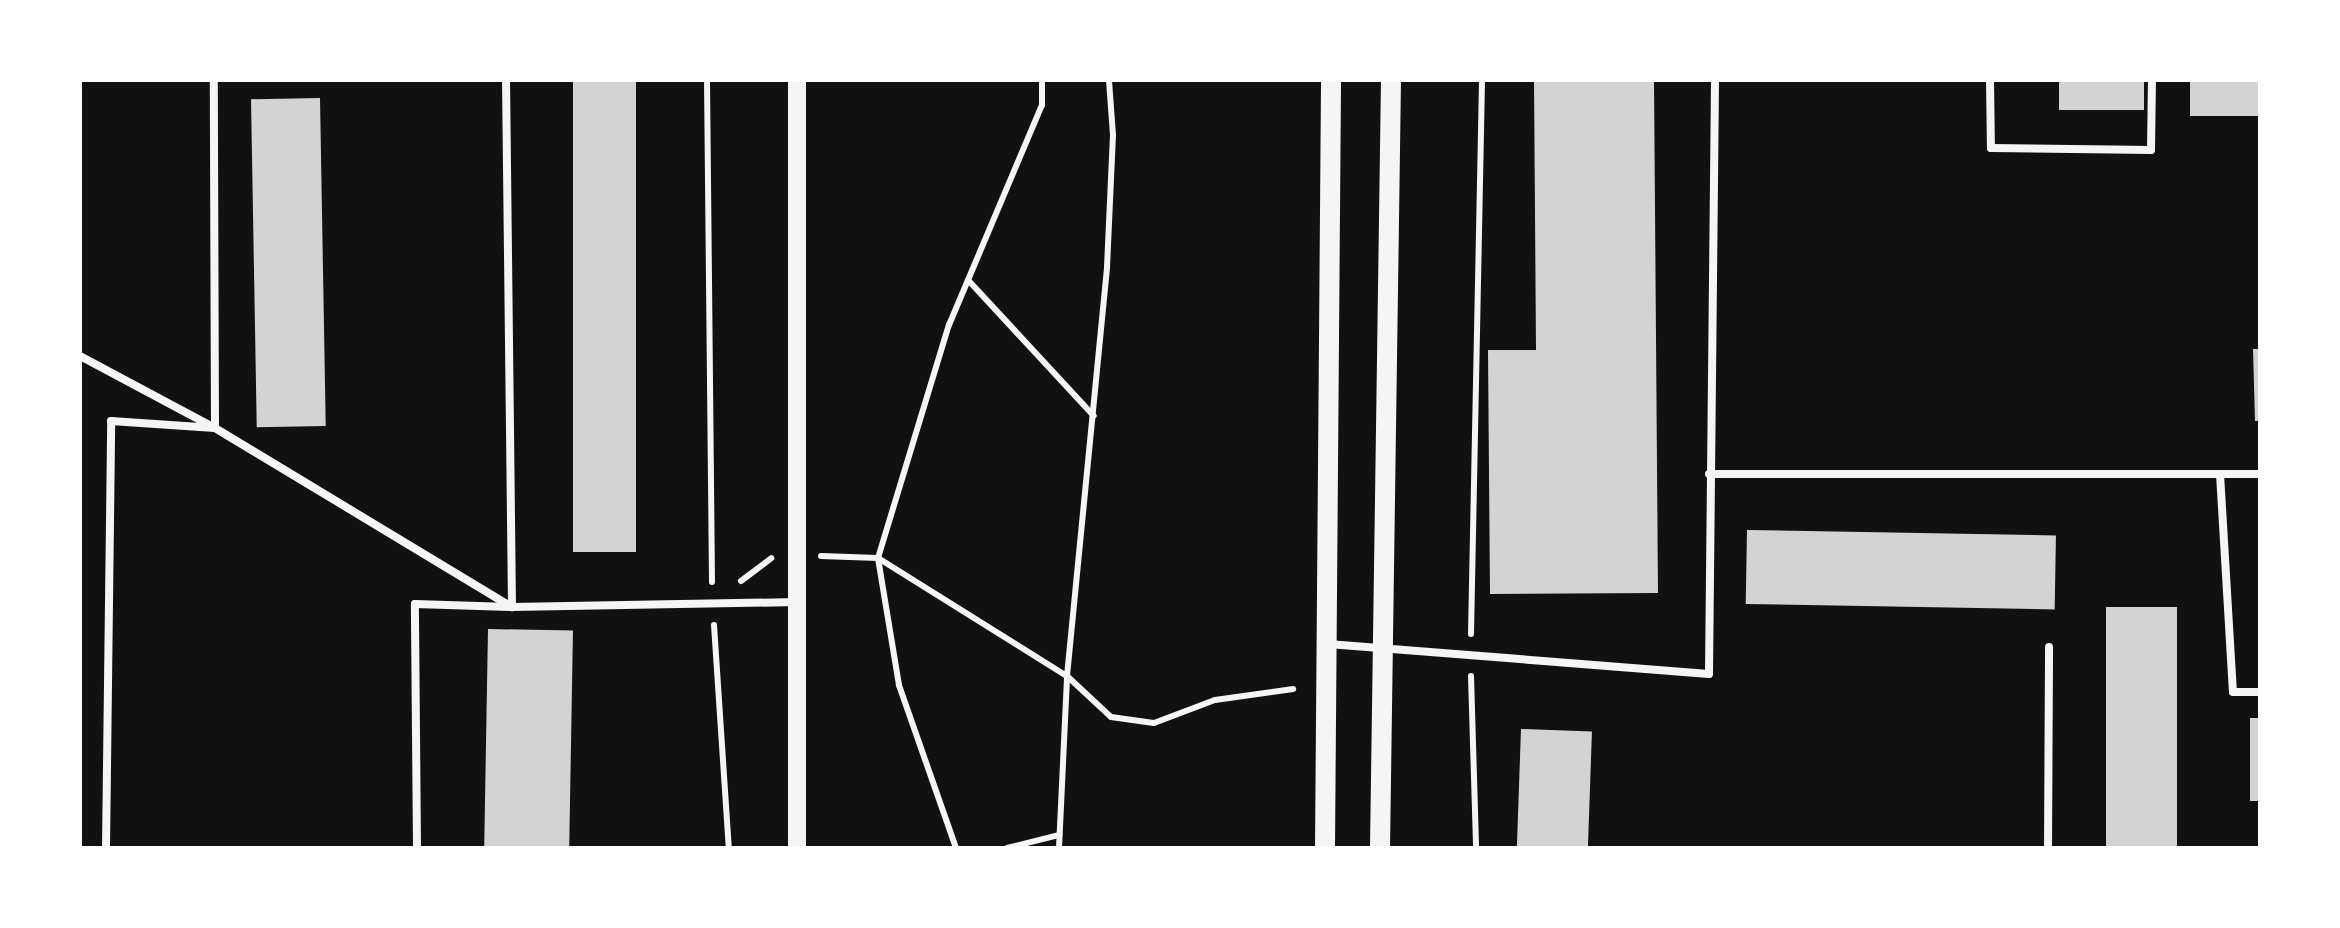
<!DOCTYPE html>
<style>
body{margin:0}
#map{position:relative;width:2340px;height:928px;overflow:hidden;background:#111;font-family:"Playfair Display",serif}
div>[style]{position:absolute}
.building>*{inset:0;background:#d3d3d3;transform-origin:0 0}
.path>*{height:6px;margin:-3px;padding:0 3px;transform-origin:3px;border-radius:3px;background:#f5f5f5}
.service>*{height:8px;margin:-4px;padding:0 4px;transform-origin:4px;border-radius:4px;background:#f5f5f5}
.tertiary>*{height:18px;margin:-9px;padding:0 9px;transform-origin:9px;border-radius:9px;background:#f5f5f5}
.secondary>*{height:20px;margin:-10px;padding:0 10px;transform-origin:10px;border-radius:10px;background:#f5f5f5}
span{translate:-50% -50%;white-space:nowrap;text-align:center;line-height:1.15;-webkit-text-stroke:10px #fff;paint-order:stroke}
.frame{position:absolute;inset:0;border:82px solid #fff;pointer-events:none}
</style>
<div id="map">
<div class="building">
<div style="left:573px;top:80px;width:63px;height:472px"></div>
<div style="clip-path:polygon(1534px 80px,1654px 80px,1658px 593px,1490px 594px,1488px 350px,1536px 350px)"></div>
<div style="left:2059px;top:80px;width:85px;height:30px"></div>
<div style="left:2190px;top:80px;width:70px;height:36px"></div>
<div style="left:320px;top:98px;width:328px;height:69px;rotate:89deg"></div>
<div style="clip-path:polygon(2253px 349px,2260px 349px,2260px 421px,2255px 421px)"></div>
<div style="left:1747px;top:530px;width:309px;height:74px;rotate:1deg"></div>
<div style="left:2106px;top:607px;width:71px;height:241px"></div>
<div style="left:488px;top:629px;width:85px;height:219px;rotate:1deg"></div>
<div style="left:2250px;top:718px;width:10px;height:83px"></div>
<div style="left:1521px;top:729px;width:71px;height:119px;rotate:2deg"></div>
</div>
<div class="path">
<div style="left:707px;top:80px;width:502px;rotate:89.43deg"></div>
<div style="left:968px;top:280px;width:185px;rotate:47.2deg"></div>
<div style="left:821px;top:556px;width:57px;rotate:2deg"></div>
<div style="left:878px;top:558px;width:223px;rotate:32deg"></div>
<div style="left:1067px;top:676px;width:60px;rotate:43deg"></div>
<div style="left:1111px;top:717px;width:43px;rotate:7.9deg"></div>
<div style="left:1154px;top:723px;width:65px;rotate:-20.7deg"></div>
<div style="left:1215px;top:700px;width:79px;rotate:-8deg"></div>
<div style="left:741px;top:581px;width:38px;rotate:-37deg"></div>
<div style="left:714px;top:625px;width:224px;rotate:86.2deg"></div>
<div style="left:1471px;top:634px;width:554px;rotate:-88.86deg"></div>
<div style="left:1471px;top:676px;width:172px;rotate:88.3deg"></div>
<div style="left:956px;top:848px;width:173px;rotate:-109.3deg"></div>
<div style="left:899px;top:685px;width:129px;rotate:-99.4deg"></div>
<div style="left:878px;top:558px;width:244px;rotate:-73.1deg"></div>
<div style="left:949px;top:325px;width:239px;rotate:-67.1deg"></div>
<div style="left:1042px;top:105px;width:25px;rotate:-90deg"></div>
<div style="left:1007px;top:848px;width:54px;rotate:-14deg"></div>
<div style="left:1059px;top:848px;width:172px;rotate:-87.3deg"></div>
<div style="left:1067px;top:676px;width:411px;rotate:-84.4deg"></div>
<div style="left:1107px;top:267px;width:132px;rotate:-87.4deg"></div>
<div style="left:1113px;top:135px;width:55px;rotate:-94.2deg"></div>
</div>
<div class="service">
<div style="left:1990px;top:80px;width:68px;rotate:89.2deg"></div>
<div style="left:1991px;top:148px;width:160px;rotate:0.7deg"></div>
<div style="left:2151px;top:150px;width:70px;rotate:-89.2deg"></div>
<div style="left:80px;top:356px;width:153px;rotate:28.1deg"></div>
<div style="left:215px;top:428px;width:347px;rotate:31.1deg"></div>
<div style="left:512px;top:607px;width:285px;rotate:-1deg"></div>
<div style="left:1709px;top:474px;width:551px"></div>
<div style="left:2220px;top:474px;width:218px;rotate:86.6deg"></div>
<div style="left:2233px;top:692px;width:27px"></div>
<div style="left:1328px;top:644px;width:382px;rotate:4.5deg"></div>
<div style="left:1709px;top:674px;width:594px;rotate:-89.42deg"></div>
<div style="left:106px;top:848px;width:427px;rotate:-89.3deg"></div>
<div style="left:111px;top:421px;width:104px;rotate:3.9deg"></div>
<div style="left:215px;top:428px;width:348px;rotate:-90.2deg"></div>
<div style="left:417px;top:848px;width:244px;rotate:-90.5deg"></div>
<div style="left:415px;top:604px;width:97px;rotate:1.8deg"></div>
<div style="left:512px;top:607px;width:527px;rotate:-90.65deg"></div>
<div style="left:2048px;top:848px;width:201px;rotate:-89.7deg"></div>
</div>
<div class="tertiary">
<div style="left:797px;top:80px;width:768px;rotate:90deg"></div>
</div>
<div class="secondary">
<div style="left:1325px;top:848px;width:768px;rotate:-89.55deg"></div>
<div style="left:1380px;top:848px;width:768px;rotate:-89.18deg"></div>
</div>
<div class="frame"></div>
</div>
